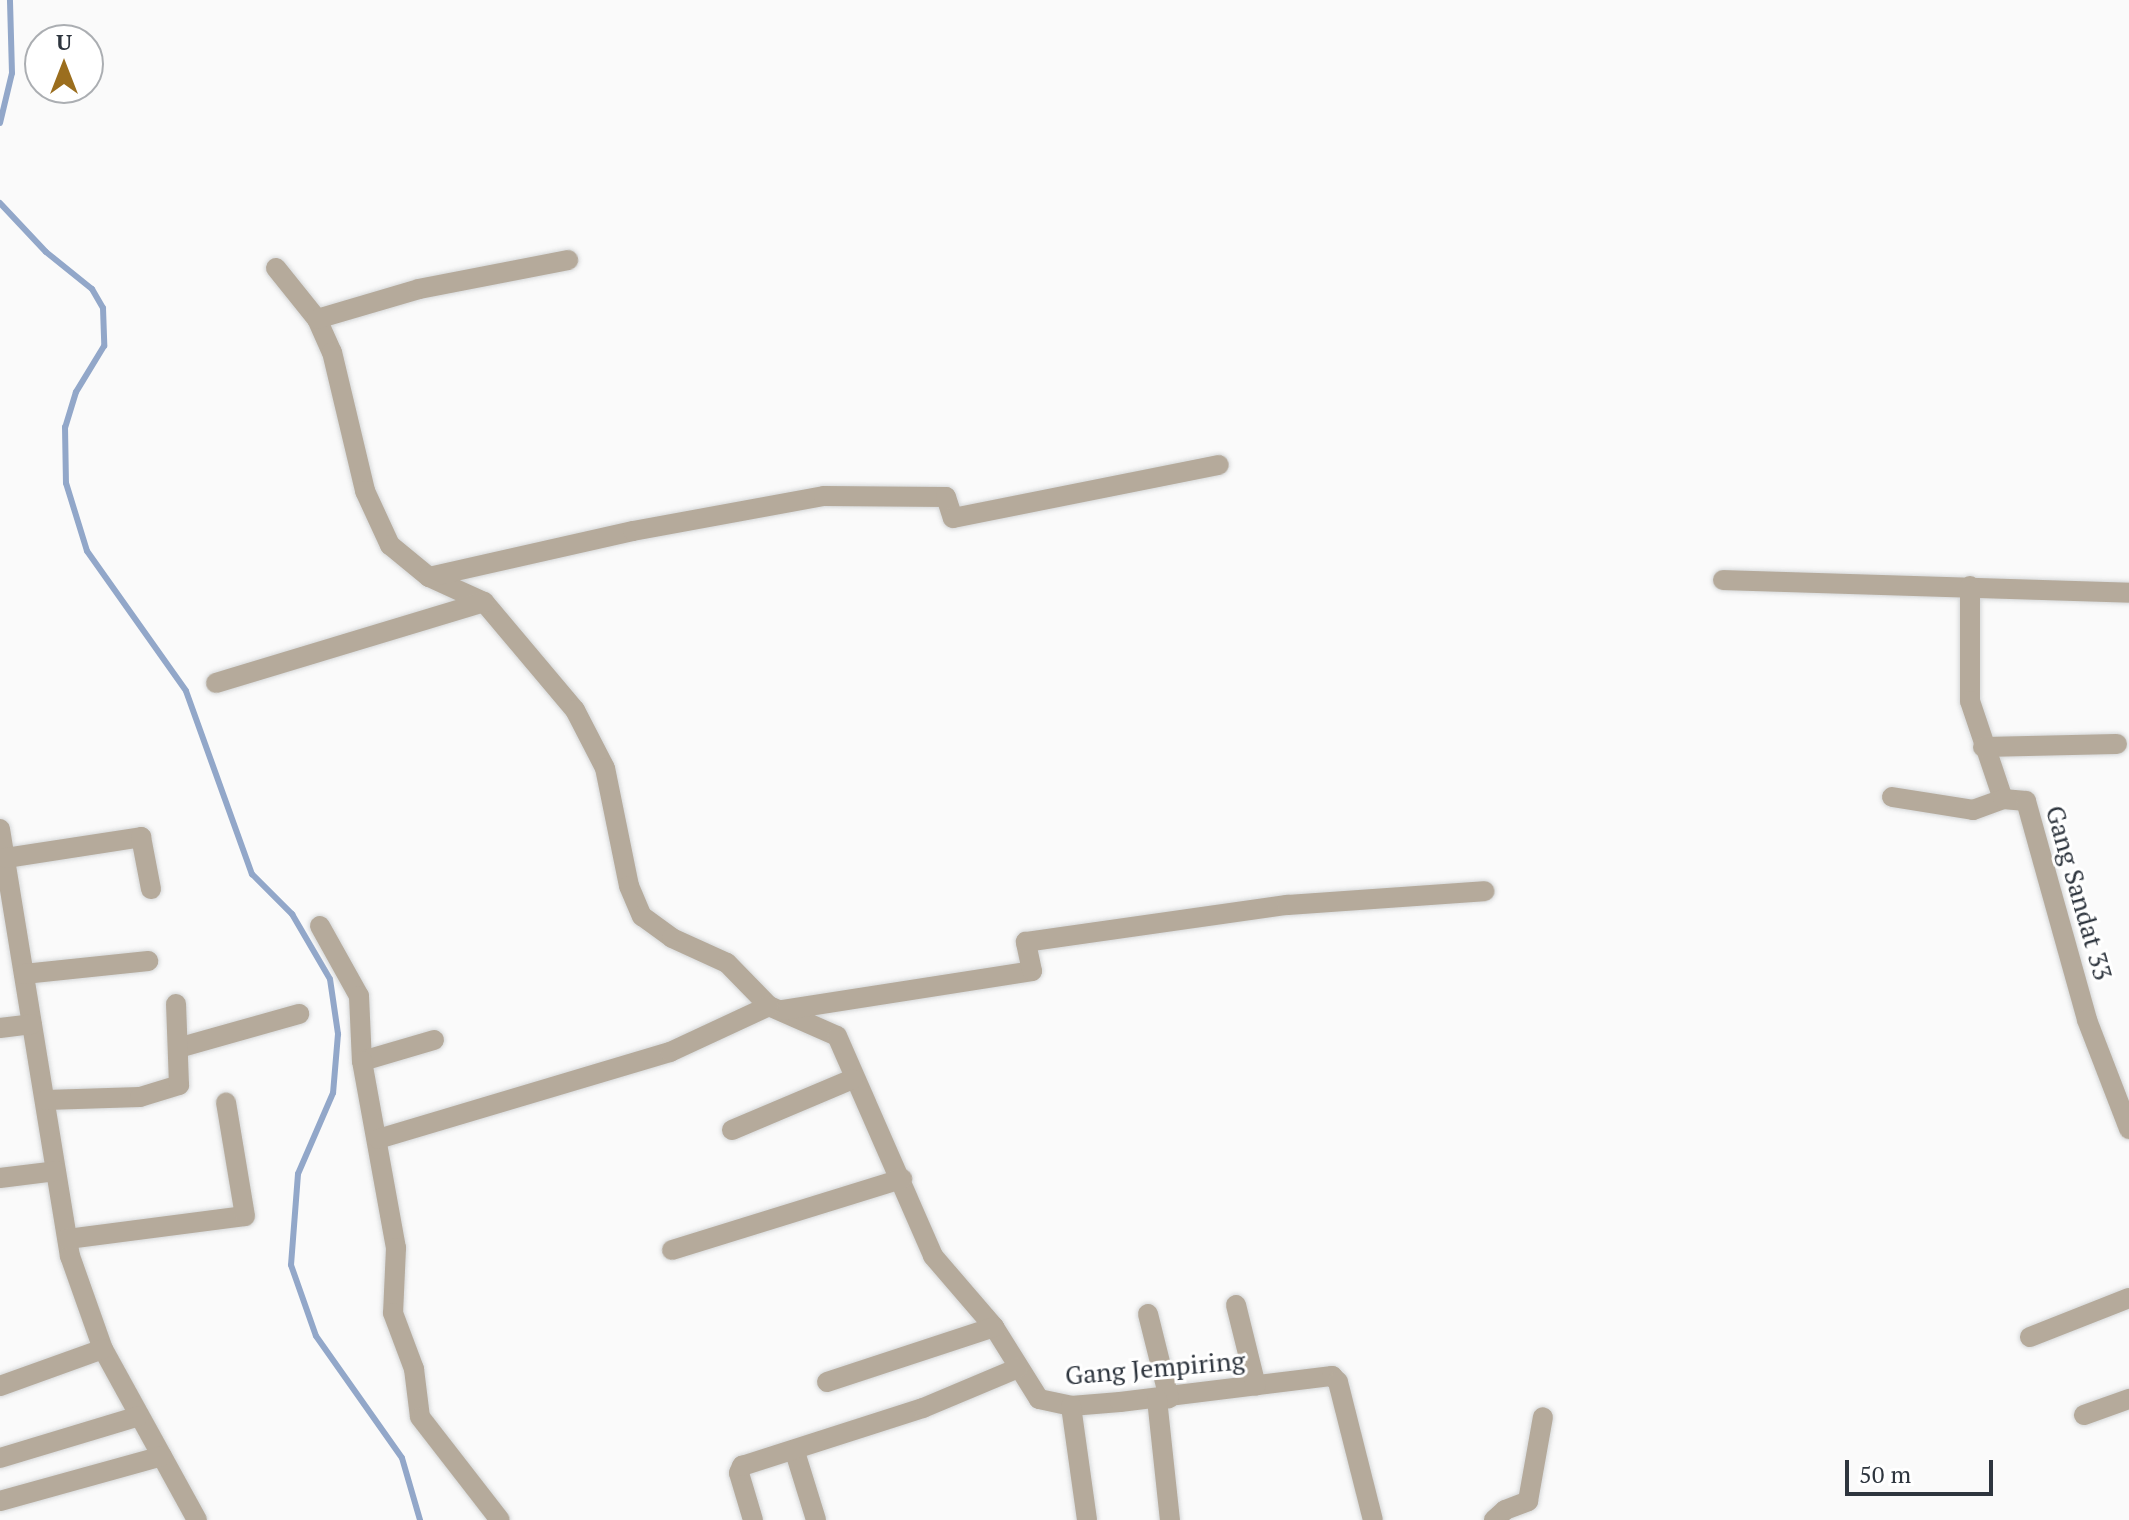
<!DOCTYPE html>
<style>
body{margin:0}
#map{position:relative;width:2129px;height:1520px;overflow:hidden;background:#fafafa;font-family:"PT Serif",serif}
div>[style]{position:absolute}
.stream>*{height:6px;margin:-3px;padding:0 3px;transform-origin:3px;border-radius:3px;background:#92a7c9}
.roads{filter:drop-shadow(0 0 2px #d5d7d8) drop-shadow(0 0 2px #d5d7d8)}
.minor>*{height:20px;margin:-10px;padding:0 10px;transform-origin:10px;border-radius:10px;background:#b5aa9b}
span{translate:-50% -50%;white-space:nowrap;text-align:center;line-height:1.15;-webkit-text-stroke:6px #fff;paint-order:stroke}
.street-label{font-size:26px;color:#2e353e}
.north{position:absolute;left:24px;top:24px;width:80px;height:80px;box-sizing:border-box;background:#fff;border:2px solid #abaeb2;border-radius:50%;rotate:0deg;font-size:22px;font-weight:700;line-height:32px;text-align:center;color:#2e353e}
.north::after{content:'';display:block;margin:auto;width:28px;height:36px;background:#9b6e1e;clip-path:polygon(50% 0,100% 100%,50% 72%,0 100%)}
.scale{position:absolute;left:1845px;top:1460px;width:148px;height:36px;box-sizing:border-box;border:4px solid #2e353e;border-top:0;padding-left:10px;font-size:24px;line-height:28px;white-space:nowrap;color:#2e353e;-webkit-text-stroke:6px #fff;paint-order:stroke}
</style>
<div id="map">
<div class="stream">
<div style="left:0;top:123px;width:51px;rotate:-76.5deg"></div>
<div style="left:12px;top:73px;width:73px;rotate:-91.6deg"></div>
<div style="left:0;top:203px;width:67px;rotate:46.8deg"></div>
<div style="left:46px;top:252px;width:59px;rotate:38.8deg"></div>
<div style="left:92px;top:289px;width:22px;rotate:60deg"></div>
<div style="left:103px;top:308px;width:38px;rotate:88deg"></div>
<div style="left:104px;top:346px;width:54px;rotate:121.3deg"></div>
<div style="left:76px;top:392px;width:37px;rotate:107deg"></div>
<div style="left:65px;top:427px;width:56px;rotate:89deg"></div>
<div style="left:66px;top:483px;width:71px;rotate:72.8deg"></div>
<div style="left:87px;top:551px;width:171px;rotate:54.7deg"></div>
<div style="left:186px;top:691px;width:195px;rotate:70.2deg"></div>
<div style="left:252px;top:874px;width:57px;rotate:45deg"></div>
<div style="left:292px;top:914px;width:75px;rotate:59.7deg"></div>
<div style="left:330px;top:979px;width:56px;rotate:81.7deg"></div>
<div style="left:338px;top:1034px;width:59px;rotate:94.8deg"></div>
<div style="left:333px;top:1093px;width:88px;rotate:113.4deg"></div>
<div style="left:298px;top:1174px;width:91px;rotate:94.4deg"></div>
<div style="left:291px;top:1265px;width:75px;rotate:70.6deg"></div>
<div style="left:316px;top:1336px;width:149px;rotate:54.8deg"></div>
<div style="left:402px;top:1458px;width:65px;rotate:73.8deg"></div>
</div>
<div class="roads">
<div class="minor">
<div style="left:276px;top:268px;width:65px;rotate:51.2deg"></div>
<div style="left:317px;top:319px;width:36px;rotate:66deg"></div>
<div style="left:332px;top:352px;width:143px;rotate:76.6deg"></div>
<div style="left:365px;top:491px;width:60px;rotate:65.2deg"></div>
<div style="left:390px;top:545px;width:50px;rotate:39.4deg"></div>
<div style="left:429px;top:577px;width:60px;rotate:24.4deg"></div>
<div style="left:484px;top:602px;width:141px;rotate:49.9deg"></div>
<div style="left:575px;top:710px;width:65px;rotate:62.7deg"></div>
<div style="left:605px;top:768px;width:120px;rotate:78.5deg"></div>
<div style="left:629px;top:886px;width:33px;rotate:67deg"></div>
<div style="left:642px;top:916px;width:37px;rotate:36deg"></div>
<div style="left:672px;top:938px;width:60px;rotate:24.4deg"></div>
<div style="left:727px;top:963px;width:60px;rotate:45.7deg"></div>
<div style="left:769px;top:1006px;width:74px;rotate:23.8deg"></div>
<div style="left:837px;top:1036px;width:240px;rotate:66.4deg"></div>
<div style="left:933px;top:1256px;width:94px;rotate:49.3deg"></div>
<div style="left:994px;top:1327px;width:85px;rotate:58deg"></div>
<div style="left:1039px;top:1399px;width:33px;rotate:12deg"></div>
<div style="left:1071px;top:1406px;width:49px;rotate:-4.7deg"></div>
<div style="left:1120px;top:1402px;width:214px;rotate:-7deg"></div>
<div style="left:1332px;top:1376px;width:8px;rotate:45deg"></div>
<div style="left:1338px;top:1382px;width:142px;rotate:75.8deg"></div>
<div style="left:317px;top:319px;width:106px;rotate:-16.4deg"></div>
<div style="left:419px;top:289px;width:152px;rotate:-11deg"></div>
<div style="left:429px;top:577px;width:209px;rotate:-12.7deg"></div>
<div style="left:633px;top:531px;width:194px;rotate:-10.4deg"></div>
<div style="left:824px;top:496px;width:122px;rotate:0.5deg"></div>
<div style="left:946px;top:497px;width:22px;rotate:72deg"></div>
<div style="left:953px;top:518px;width:271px;rotate:-11.3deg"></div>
<div style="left:1723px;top:580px;width:406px;rotate:1.8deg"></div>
<div style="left:1970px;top:586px;width:115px;rotate:90deg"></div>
<div style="left:1970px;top:701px;width:103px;rotate:71.4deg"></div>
<div style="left:216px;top:683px;width:280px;rotate:-16.8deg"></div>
<div style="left:1983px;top:747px;width:134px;rotate:-1.3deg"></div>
<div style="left:1892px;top:797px;width:82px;rotate:9.1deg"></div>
<div style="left:1973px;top:810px;width:32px;rotate:-20deg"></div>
<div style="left:2003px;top:799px;width:23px;rotate:5deg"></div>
<div style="left:2026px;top:801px;width:227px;rotate:74.4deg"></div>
<div style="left:2087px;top:1020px;width:117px;rotate:68.9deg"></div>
<div style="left:0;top:829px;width:433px;rotate:80.7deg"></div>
<div style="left:70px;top:1256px;width:99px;rotate:70.5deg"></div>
<div style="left:103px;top:1349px;width:195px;rotate:61.2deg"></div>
<div style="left:6px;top:858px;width:137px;rotate:-8.8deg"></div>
<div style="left:141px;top:837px;width:53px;rotate:79.1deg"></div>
<div style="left:320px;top:926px;width:80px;rotate:60.9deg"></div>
<div style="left:359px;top:996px;width:65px;rotate:87.4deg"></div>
<div style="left:24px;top:974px;width:125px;rotate:-6deg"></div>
<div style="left:783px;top:1010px;width:252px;rotate:-8.9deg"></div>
<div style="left:1032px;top:971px;width:30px;rotate:-102deg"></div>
<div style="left:1026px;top:942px;width:264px;rotate:-8.1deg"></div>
<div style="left:1287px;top:905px;width:198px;rotate:-4deg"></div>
<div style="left:0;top:1028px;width:32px;rotate:-7deg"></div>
<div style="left:434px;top:1040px;width:75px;rotate:163.7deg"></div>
<div style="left:362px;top:1061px;width:190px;rotate:79.7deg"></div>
<div style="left:396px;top:1248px;width:65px;rotate:92.6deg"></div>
<div style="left:393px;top:1313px;width:60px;rotate:69.4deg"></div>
<div style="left:414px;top:1369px;width:48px;rotate:82.9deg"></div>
<div style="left:420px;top:1417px;width:130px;rotate:52.2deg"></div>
<div style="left:178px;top:1048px;width:126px;rotate:-15.7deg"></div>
<div style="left:46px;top:1100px;width:94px;rotate:-1.8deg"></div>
<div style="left:140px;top:1097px;width:41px;rotate:-17.1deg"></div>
<div style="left:179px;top:1085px;width:81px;rotate:-92.1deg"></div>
<div style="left:732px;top:1130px;width:131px;rotate:-22.9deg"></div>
<div style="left:378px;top:1139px;width:305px;rotate:-16.6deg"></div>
<div style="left:670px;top:1052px;width:109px;rotate:-24.9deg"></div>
<div style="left:0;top:1178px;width:56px;rotate:-7.1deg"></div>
<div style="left:68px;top:1239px;width:178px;rotate:-7.4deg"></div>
<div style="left:245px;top:1216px;width:115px;rotate:-99.5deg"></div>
<div style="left:672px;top:1250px;width:241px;rotate:-17.2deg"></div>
<div style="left:1236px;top:1305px;width:83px;rotate:76.1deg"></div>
<div style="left:1148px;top:1314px;width:87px;rotate:76deg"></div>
<div style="left:2030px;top:1337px;width:106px;rotate:-21.5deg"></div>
<div style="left:827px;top:1382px;width:176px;rotate:-18.2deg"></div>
<div style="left:0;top:1386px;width:109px;rotate:-19.8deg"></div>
<div style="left:1157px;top:1399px;width:122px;rotate:83.9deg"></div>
<div style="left:1071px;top:1406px;width:115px;rotate:82deg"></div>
<div style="left:2084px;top:1415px;width:48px;rotate:-19.6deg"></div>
<div style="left:795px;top:1452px;width:71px;rotate:72.8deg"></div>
<div style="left:0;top:1458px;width:145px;rotate:-16.8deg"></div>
<div style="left:0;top:1501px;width:168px;rotate:-15.5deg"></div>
<div style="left:753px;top:1520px;width:49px;rotate:-106.6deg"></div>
<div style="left:739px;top:1473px;width:8px;rotate:-67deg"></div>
<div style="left:742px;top:1466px;width:190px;rotate:-17.8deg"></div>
<div style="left:923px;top:1408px;width:103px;rotate:-22.8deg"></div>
<div style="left:1494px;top:1520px;width:15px;rotate:-42deg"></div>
<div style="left:1505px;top:1510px;width:25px;rotate:-21deg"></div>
<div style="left:1528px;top:1501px;width:85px;rotate:-79.9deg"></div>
</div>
</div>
<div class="street-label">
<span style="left:2079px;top:893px;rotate:74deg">Gang Sandat 33</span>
<span style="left:1155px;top:1368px;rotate:-5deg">Gang Jempiring</span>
</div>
<div class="north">U</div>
<div class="scale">50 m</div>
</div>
